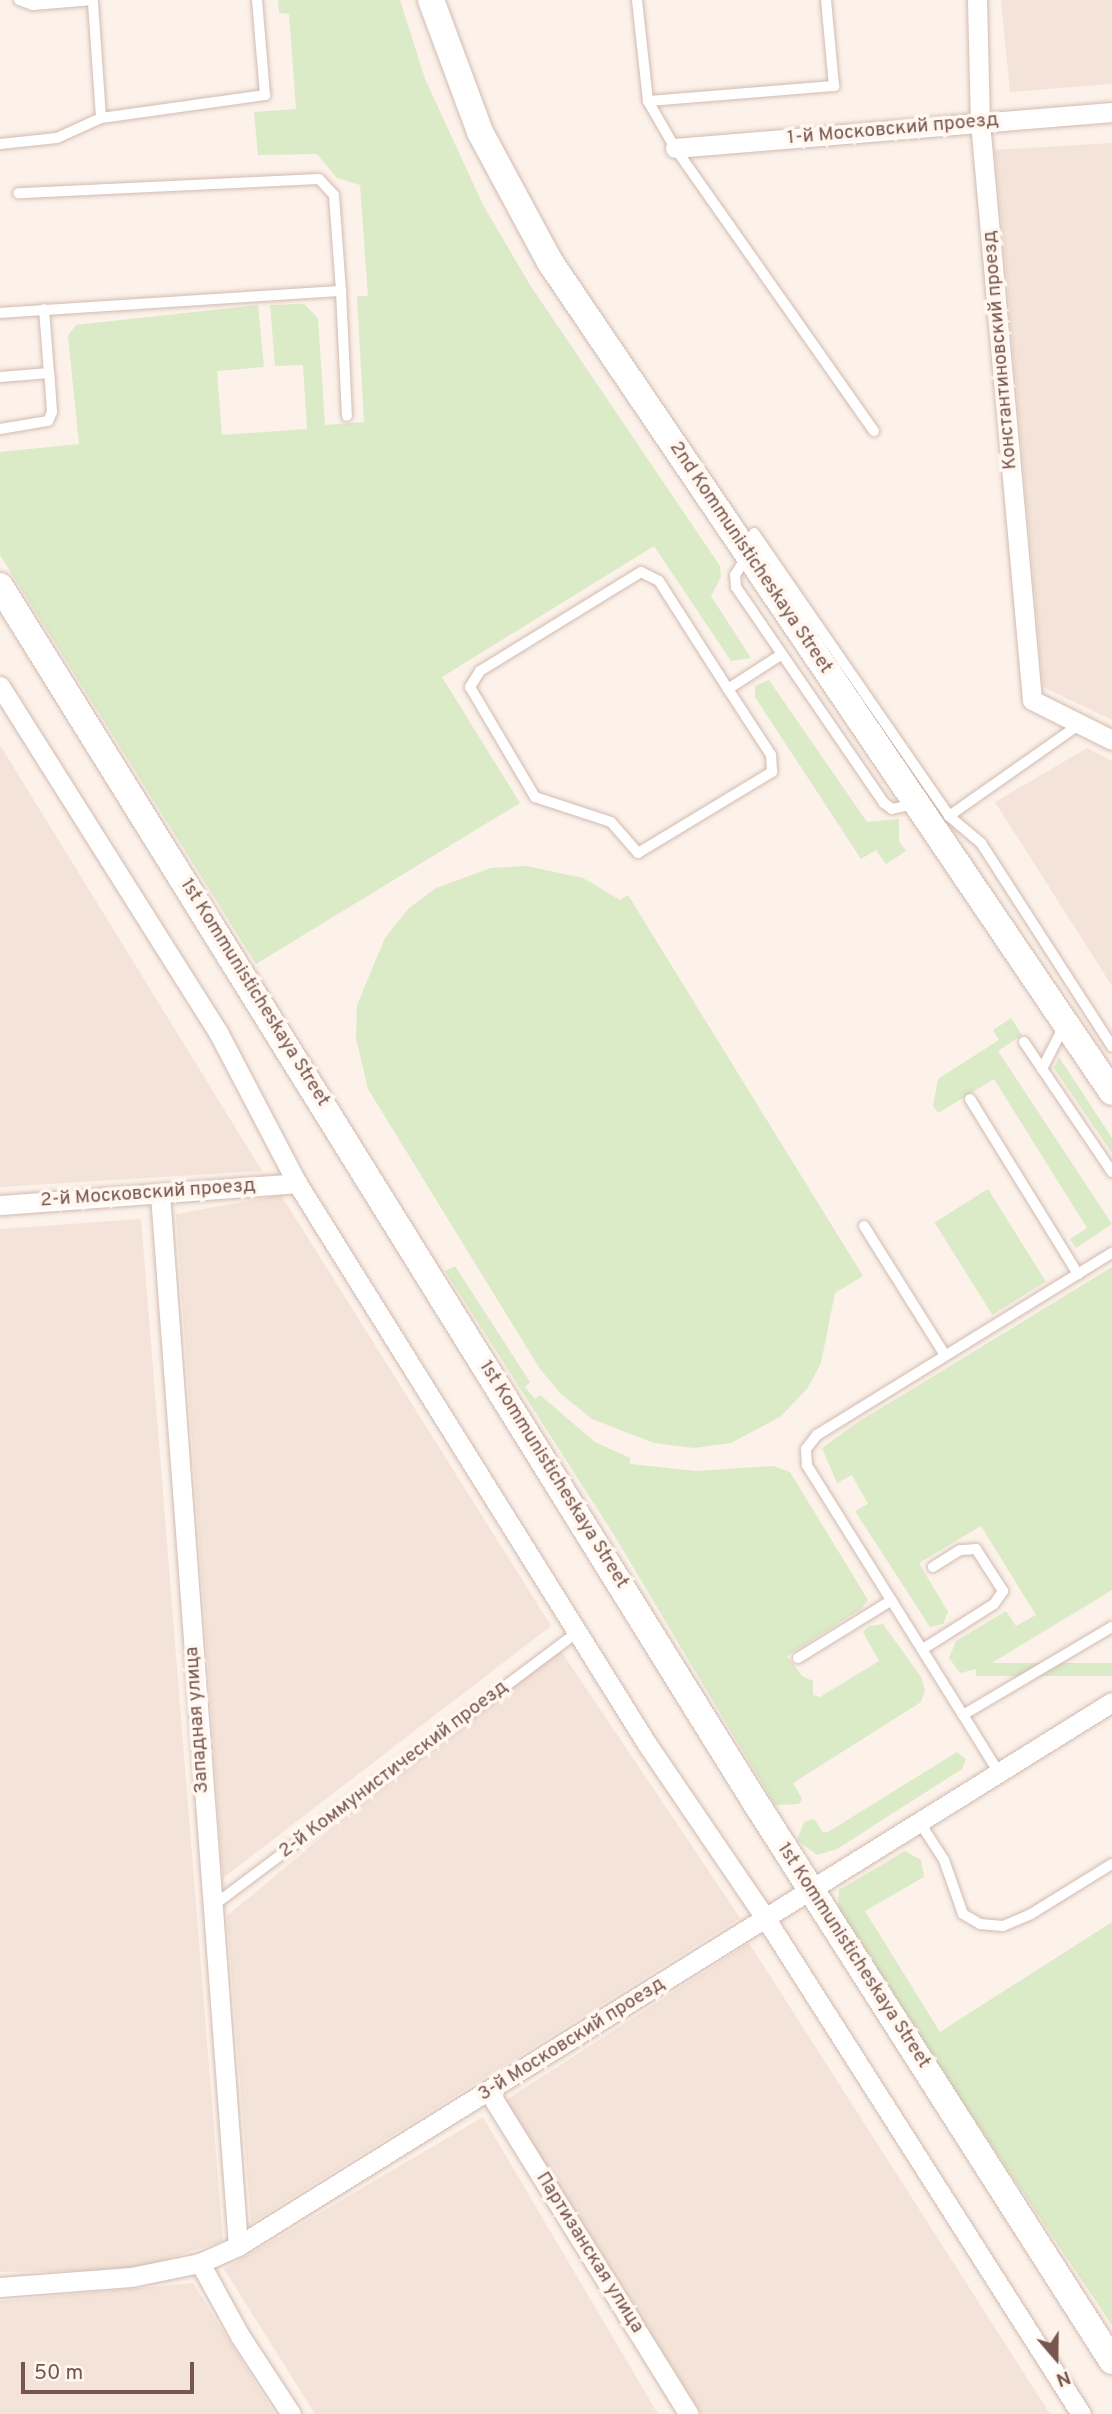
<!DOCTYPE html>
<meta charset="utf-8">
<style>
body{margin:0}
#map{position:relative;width:1112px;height:2414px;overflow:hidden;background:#fcf2ea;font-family:Overpass,sans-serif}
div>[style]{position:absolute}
.residential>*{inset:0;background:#f4e3d8}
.green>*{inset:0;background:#dbeac7;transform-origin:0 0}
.roads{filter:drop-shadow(0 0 2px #d1bbb1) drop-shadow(0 0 2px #d1bbb1)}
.lane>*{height:10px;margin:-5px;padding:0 5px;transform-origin:5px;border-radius:5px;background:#fff}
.street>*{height:19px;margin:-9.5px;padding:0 9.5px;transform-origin:9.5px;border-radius:9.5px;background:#fff}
.secondary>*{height:26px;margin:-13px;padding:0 13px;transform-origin:13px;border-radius:13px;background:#fff}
span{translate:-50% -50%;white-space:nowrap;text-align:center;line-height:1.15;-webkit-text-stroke:7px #fff7f0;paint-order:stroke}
.street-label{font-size:19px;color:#77564d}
.north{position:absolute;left:1021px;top:2323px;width:70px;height:70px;-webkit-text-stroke:5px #fff7f0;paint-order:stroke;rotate:160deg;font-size:19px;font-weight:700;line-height:28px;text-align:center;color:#77564d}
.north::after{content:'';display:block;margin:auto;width:24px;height:32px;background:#77564d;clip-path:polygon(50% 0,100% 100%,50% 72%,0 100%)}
.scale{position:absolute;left:21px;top:2362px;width:173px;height:32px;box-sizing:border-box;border:4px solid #77564d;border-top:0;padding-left:9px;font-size:21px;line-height:24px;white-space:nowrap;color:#77564d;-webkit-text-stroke:5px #fff7f0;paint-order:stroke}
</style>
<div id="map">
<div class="residential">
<div style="clip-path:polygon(1001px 0,1112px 0,1112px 84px,1010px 92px)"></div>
<div style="clip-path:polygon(1112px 143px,1112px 720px,1043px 687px,995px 150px)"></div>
<div style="clip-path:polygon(0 745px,262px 1171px,0 1187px)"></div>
<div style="clip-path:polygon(1087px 748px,1112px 761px,1112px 986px,995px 802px)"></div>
<div style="clip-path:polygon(281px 1195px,551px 1626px,223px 1878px,176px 1214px)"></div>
<div style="clip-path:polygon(141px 1219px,223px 2241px,132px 2270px,0 2272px,0 1229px)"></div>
<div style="clip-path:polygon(555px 1642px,740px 1918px,251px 2223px,227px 1916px)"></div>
<div style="clip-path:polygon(749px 1943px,1050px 2414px,702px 2414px,503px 2102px)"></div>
<div style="clip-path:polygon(483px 2117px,658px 2414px,659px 2414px,315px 2414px,224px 2269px)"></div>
<div style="clip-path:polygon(193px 2283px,275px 2414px,0 2414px,0 2301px)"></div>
</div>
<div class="green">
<div style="clip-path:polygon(278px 0,400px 0,425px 79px,483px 205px,530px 285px,720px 566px,721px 577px,711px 596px,751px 658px,731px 661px,654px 546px,442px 677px,520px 803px,256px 964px,0 555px,0 452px,79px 444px,68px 336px,76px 325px,258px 305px,264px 367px,217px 371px,222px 435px,307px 429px,303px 365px,275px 366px,270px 305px,304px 304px,318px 318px,325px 425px,364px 422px,357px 296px,368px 296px,360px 185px,337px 178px,317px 154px,258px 155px,254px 112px,296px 109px,289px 14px,279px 13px)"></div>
<div style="clip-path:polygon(769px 680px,867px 822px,899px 819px,899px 841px,906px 851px,886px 864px,876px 850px,861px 859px,755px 697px,755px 686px)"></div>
<div style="clip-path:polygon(527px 866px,583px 878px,620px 900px,628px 895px,863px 1276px,835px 1293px,821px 1363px,807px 1389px,780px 1417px,731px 1443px,694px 1448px,654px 1443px,592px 1419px,561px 1394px,540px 1369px,368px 1089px,356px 1038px,357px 1005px,385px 938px,408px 909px,436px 888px,491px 868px)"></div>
<div style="clip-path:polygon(1011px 1018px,1022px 1035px,998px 1051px,1112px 1224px,1076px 1248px,1070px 1239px,1087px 1228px,994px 1079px,938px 1113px,933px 1106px,938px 1079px,999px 1040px,993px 1030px)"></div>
<div style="clip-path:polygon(1059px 1057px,1112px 1138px,1112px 1153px,1054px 1068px)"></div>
<div style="left:988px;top:1189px;width:109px;height:63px;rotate:58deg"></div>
<div style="clip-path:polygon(455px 1266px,530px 1382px,525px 1387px,535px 1399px,540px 1395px,595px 1442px,630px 1458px,630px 1464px,696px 1471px,773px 1466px,790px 1472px,868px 1600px,861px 1609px,787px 1656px,802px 1676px,813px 1681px,813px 1695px,820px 1697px,879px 1661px,863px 1632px,869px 1626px,883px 1624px,921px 1677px,925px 1690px,921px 1702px,793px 1783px,802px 1799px,799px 1804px,775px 1805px,614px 1535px,445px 1271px)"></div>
<div style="clip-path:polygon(1112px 1267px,1112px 1590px,985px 1667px,960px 1673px,949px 1658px,956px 1641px,1006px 1611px,1016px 1626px,1036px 1615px,981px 1526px,919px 1563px,948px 1612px,943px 1624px,930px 1627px,855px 1511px,868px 1504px,852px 1475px,837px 1483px,822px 1448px,855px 1424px)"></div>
<div style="left:1112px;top:1663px;width:13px;height:136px;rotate:90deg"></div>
<div style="clip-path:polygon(957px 1752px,966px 1759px,962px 1769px,837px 1849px,817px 1855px,797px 1840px,804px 1822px,814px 1819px,823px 1832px,828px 1832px)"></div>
<div style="clip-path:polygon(905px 1851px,921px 1860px,924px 1877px,865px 1911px,940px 2032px,1112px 1922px,1112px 2325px,847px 1930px,838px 1908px,839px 1890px)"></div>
</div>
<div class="roads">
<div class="lane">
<div style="left:19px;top:0;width:15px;rotate:20deg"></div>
<div style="left:33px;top:5px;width:60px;rotate:-4.8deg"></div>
<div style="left:637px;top:0;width:102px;rotate:83.8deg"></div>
<div style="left:648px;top:101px;width:54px;rotate:60.1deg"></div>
<div style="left:675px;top:148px;width:346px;rotate:54.9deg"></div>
<div style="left:93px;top:3px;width:115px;rotate:86deg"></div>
<div style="left:648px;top:101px;width:187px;rotate:-4.6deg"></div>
<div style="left:834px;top:86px;width:86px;rotate:-95.3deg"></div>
<div style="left:0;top:144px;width:57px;rotate:-6deg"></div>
<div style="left:57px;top:138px;width:48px;rotate:-24.4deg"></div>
<div style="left:101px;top:118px;width:166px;rotate:-8deg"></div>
<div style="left:265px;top:95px;width:95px;rotate:-94.8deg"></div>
<div style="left:341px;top:291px;width:125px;rotate:87.3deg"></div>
<div style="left:0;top:313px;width:342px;rotate:-3.7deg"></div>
<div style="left:341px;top:291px;width:96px;rotate:-94.2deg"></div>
<div style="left:334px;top:195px;width:22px;rotate:-133deg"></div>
<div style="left:319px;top:179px;width:301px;rotate:177.3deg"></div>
<div style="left:0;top:377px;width:49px;rotate:-4.7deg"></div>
<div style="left:49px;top:373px;width:64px;rotate:-94.5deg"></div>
<div style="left:0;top:429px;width:49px;rotate:-9.5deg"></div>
<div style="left:48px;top:421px;width:10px;rotate:-66deg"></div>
<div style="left:52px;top:412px;width:39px;rotate:-94deg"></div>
<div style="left:754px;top:533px;width:344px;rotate:55.4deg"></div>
<div style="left:949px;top:816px;width:160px;rotate:-35.1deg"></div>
<div style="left:747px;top:556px;width:22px;rotate:122deg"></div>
<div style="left:735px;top:575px;width:12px;rotate:85deg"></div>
<div style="left:736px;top:587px;width:262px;rotate:55.6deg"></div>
<div style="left:884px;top:803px;width:10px;rotate:37deg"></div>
<div style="left:892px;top:809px;width:22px;rotate:-13deg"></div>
<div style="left:728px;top:689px;width:128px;rotate:-122.6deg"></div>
<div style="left:659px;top:581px;width:20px;rotate:-153deg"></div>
<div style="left:641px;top:572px;width:189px;rotate:148.4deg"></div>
<div style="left:480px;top:671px;width:19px;rotate:122deg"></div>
<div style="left:470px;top:687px;width:128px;rotate:59.4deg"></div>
<div style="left:535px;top:797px;width:80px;rotate:18.2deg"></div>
<div style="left:611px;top:822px;width:41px;rotate:48.9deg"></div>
<div style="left:638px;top:853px;width:157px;rotate:-31.2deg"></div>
<div style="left:772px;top:772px;width:17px;rotate:-93deg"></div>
<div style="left:771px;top:755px;width:79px;rotate:-123.1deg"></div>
<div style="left:728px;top:689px;width:64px;rotate:-32.9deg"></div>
<div style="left:949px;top:816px;width:42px;rotate:40.2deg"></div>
<div style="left:981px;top:843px;width:242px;rotate:57.2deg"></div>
<div style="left:1024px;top:1042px;width:157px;rotate:55.9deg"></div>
<div style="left:1042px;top:1069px;width:48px;rotate:-62.9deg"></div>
<div style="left:970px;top:1099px;width:206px;rotate:58.3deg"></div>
<div style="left:864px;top:1226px;width:152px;rotate:57.9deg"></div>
<div style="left:923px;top:1649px;width:84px;rotate:-32.4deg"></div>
<div style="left:994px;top:1604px;width:16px;rotate:-55deg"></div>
<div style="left:1003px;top:1591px;width:50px;rotate:-122.7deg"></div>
<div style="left:976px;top:1549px;width:16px;rotate:176deg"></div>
<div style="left:960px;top:1550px;width:32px;rotate:148deg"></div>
<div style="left:798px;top:1658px;width:110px;rotate:-31.7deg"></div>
<div style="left:963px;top:1715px;width:295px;rotate:-122deg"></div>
<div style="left:807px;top:1465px;width:16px;rotate:-94deg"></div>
<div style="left:806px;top:1449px;width:18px;rotate:-52deg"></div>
<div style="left:817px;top:1435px;width:347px;rotate:-31.7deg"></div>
<div style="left:999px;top:1773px;width:68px;rotate:-121.8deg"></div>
<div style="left:963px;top:1715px;width:173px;rotate:-30.6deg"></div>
<div style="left:920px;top:1823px;width:44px;rotate:57deg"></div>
<div style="left:944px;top:1860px;width:57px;rotate:70.6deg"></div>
<div style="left:963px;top:1914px;width:20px;rotate:30deg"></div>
<div style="left:980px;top:1924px;width:23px;rotate:5deg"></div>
<div style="left:1003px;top:1926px;width:30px;rotate:-23deg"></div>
<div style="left:1031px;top:1914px;width:95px;rotate:-31.7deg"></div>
<div style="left:214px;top:1905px;width:455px;rotate:-36.9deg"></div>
</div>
<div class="street">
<div style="left:977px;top:0;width:122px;rotate:88.6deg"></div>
<div style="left:980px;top:122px;width:580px;rotate:84.86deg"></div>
<div style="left:1032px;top:700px;width:89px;rotate:26.6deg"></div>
<div style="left:675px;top:148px;width:438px;rotate:-4.7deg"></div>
<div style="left:0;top:686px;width:409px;rotate:57.8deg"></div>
<div style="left:218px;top:1032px;width:170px;rotate:62.4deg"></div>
<div style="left:297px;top:1183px;width:661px;rotate:58.04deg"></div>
<div style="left:647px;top:1744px;width:212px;rotate:55.8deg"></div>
<div style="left:766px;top:1919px;width:587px;rotate:57.53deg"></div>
<div style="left:160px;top:1194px;width:1055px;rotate:85.76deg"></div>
<div style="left:0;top:1205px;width:298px;rotate:-4.2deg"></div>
<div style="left:489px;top:2092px;width:379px;rotate:58.2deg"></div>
<div style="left:200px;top:2263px;width:83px;rotate:61.3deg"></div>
<div style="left:240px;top:2336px;width:93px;rotate:56.8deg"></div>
<div style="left:0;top:2287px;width:131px;rotate:-4.4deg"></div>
<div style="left:131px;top:2277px;width:70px;rotate:-11.5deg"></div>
<div style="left:200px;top:2263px;width:42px;rotate:-24.1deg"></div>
<div style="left:238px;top:2246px;width:1029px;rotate:-31.9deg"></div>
</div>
<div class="secondary">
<div style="left:431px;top:0;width:141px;rotate:69.6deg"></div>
<div style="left:480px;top:132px;width:148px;rotate:61.7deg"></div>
<div style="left:550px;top:262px;width:1002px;rotate:55.9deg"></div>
<div style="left:0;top:586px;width:1439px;rotate:58.16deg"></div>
<div style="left:759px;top:1808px;width:656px;rotate:57.45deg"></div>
</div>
</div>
<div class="street-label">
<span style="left:893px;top:130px;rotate:-5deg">1-й Московский проезд</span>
<span style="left:1001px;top:350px;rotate:-95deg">Константиновский проезд</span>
<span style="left:750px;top:558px;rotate:56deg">2nd Kommunisticheskaya Street</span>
<span style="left:254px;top:993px;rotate:58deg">1st Kommunisticheskaya Street</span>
<span style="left:148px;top:1194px;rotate:-4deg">2-й Московский проезд</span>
<span style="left:553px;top:1475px;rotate:58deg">1st Kommunisticheskaya Street</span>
<span style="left:198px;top:1720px;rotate:-94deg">Западная улица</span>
<span style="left:394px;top:1770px;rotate:-37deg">2-й Коммунистический проезд</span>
<span style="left:853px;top:1956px;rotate:57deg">1st Kommunisticheskaya Street</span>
<span style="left:572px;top:2040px;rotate:-32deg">3-й Московский проезд</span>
<span style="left:589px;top:2253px;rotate:58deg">Партизанская улица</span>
</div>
<div class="north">N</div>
<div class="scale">50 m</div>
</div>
